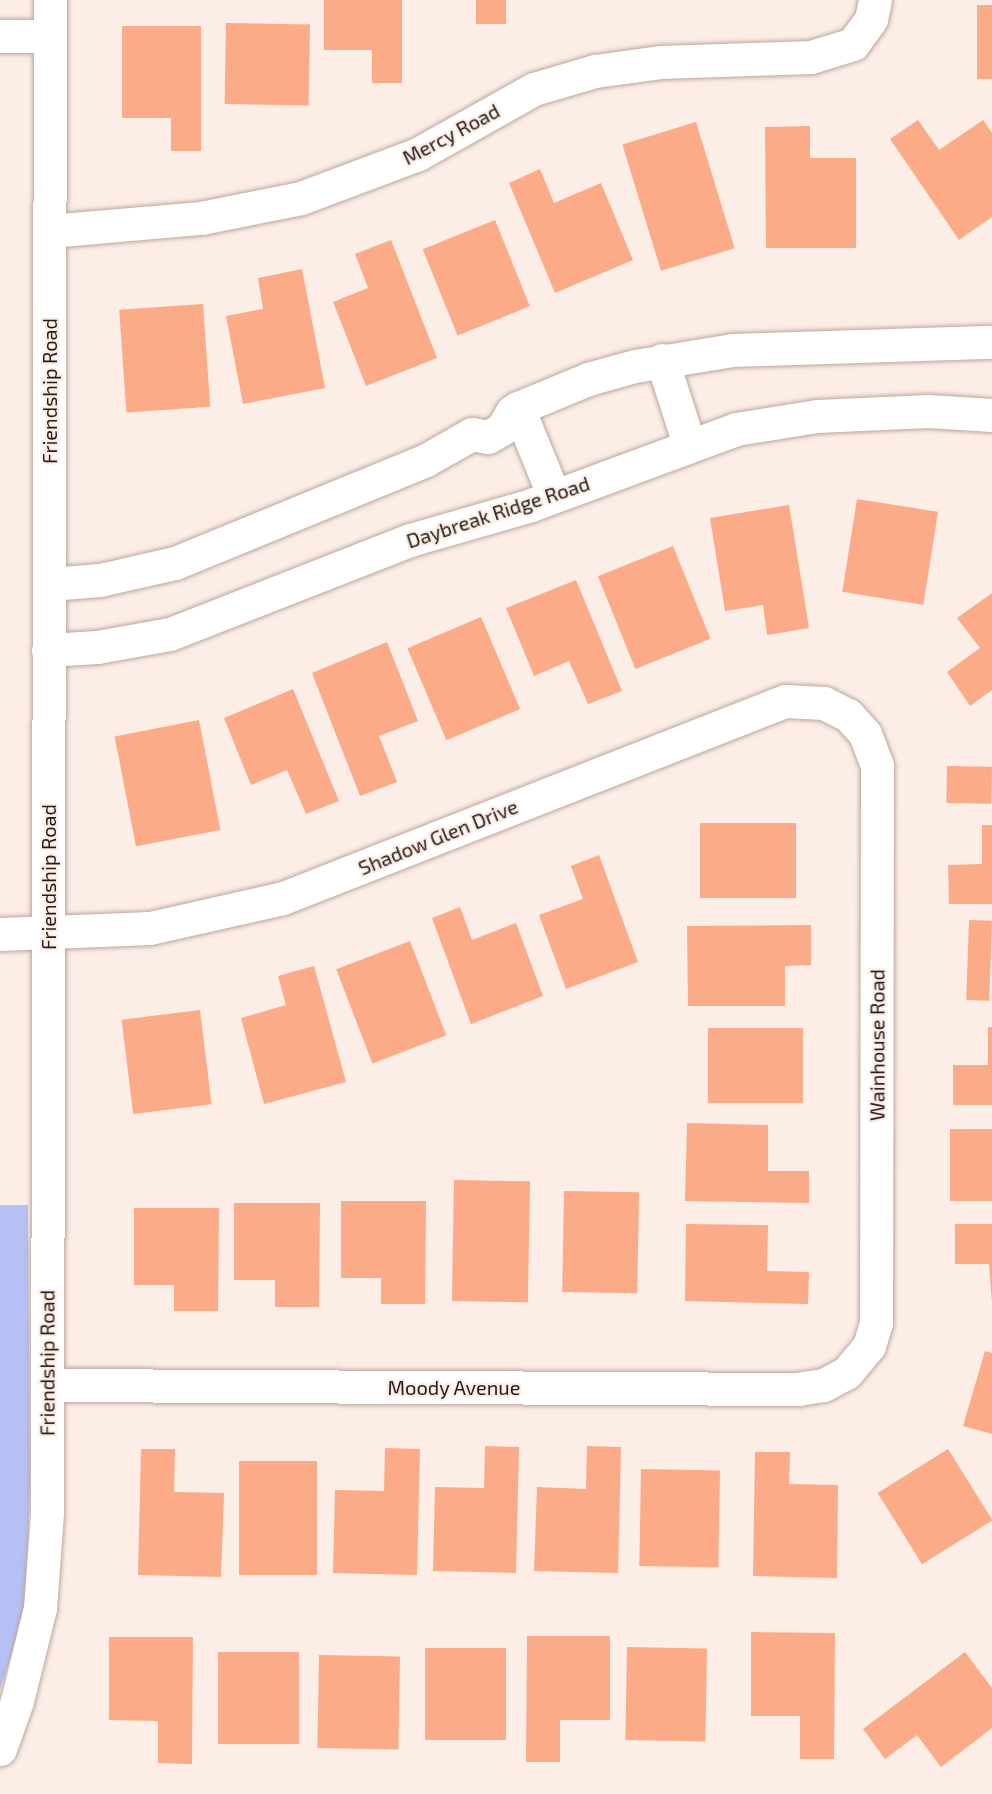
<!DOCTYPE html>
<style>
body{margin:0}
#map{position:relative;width:992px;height:1794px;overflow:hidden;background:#fcede6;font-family:"Exo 2",sans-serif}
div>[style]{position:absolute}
.green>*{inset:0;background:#b6c0f4}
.building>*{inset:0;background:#fbab87;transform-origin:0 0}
.roads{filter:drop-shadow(0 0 2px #bda69c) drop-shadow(0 0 2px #bda69c)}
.street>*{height:33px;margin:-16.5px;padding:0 16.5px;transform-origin:16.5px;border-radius:16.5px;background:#fff}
.secondary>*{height:33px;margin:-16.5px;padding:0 16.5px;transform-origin:16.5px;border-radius:16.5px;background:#fff}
span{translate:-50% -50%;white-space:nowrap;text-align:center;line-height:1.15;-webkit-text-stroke:4.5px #fcede6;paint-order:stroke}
.street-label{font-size:20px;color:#251c18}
</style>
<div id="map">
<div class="green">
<div style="clip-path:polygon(0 1205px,28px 1205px,30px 1483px,26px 1608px,0 1690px)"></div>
</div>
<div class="building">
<div style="clip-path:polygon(324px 0,402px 0,402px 83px,372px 83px,372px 50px,324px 50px)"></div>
<div style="left:476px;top:0;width:30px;height:24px"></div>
<div style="left:977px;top:5px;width:15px;height:74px"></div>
<div style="left:226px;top:23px;width:84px;height:81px;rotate:1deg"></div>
<div style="clip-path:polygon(122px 26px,201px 26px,201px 151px,171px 151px,171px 118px,122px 118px)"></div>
<div style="clip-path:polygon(918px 120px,939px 150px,983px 120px,992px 133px,992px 217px,959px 240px,890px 139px)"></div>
<div style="left:696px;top:122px;width:132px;height:77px;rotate:73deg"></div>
<div style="clip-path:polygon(810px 126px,810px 158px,856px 158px,856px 248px,766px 248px,765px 127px)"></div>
<div style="clip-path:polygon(540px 169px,554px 203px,601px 183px,633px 260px,555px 293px,509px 183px)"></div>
<div style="left:495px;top:220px;width:93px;height:78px;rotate:68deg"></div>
<div style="clip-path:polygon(391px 240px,437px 358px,366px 386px,333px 302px,368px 288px,355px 254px)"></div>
<div style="clip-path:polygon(302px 269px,325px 388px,243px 404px,226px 316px,263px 309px,258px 278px)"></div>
<div style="left:203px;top:304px;width:103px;height:84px;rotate:86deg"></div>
<div style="left:857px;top:499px;width:82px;height:94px;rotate:9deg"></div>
<div style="clip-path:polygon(789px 505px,809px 628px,767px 635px,763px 605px,725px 611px,710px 518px)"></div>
<div style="left:673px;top:546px;width:100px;height:81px;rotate:68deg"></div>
<div style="clip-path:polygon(576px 580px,622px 691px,588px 704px,569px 661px,534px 676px,506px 608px)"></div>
<div style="clip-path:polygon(992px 593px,992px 690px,970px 706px,947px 672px,980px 648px,957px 618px)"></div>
<div style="left:481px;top:617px;width:100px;height:80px;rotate:67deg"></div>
<div style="clip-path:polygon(387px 642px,418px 721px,379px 736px,397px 782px,360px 796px,312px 673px)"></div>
<div style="clip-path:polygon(293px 689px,339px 801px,306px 814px,287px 770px,251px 785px,224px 718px)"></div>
<div style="left:199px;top:720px;width:112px;height:86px;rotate:79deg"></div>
<div style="left:947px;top:766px;width:45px;height:37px;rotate:1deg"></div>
<div style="left:700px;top:823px;width:96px;height:75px"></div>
<div style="clip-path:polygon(982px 825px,992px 825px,992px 904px,949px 904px,948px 865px,982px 864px)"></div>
<div style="clip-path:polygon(599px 855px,638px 962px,566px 989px,539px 915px,583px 899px,571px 866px)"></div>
<div style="clip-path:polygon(460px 907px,472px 940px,516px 923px,543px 996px,471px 1024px,432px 918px)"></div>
<div style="left:969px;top:920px;width:23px;height:80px;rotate:2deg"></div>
<div style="clip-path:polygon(811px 925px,811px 965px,785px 966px,785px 1006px,688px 1006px,687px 926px)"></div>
<div style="left:410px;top:941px;width:101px;height:79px;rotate:69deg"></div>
<div style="clip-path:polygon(314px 966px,346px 1082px,264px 1104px,241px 1018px,286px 1005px,278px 976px)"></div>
<div style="left:200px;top:1010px;width:95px;height:79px;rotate:83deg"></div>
<div style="clip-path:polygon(988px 1027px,992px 1027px,992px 1105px,953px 1105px,953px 1065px,988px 1065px)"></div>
<div style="left:708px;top:1028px;width:95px;height:75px"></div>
<div style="clip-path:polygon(687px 1123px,768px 1125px,768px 1171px,809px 1171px,809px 1203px,685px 1201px)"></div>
<div style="left:992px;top:1129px;width:72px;height:42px;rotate:90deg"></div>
<div style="left:454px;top:1180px;width:76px;height:121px;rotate:1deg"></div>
<div style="left:564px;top:1191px;width:75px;height:101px;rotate:1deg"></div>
<div style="clip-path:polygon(341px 1201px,426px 1201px,425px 1304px,381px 1304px,381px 1278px,341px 1278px)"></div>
<div style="clip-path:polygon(234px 1203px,320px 1203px,319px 1307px,275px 1307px,275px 1280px,234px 1280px)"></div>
<div style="clip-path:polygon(134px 1208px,219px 1208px,218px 1311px,174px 1311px,174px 1285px,134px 1285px)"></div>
<div style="clip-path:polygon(686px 1224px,768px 1225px,767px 1271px,809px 1272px,808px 1304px,685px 1301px)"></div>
<div style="clip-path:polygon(955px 1224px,992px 1224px,992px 1303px,989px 1264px,955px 1264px)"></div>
<div style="clip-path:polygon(985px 1351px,992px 1353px,992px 1434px,963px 1426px)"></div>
<div style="clip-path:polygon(485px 1446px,519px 1447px,516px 1573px,433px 1571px,435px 1487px,484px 1488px)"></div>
<div style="clip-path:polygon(587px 1446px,621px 1447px,618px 1573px,534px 1571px,537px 1487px,586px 1489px)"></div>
<div style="clip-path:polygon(385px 1448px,420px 1449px,417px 1575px,333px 1573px,335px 1490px,384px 1491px)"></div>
<div style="clip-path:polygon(141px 1449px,175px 1449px,174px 1492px,224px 1493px,221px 1577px,138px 1575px)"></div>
<div style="left:948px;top:1449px;width:84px;height:83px;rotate:58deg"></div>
<div style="clip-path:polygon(755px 1452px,790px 1452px,789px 1484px,838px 1485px,837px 1578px,753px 1576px)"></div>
<div style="left:239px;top:1461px;width:78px;height:114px"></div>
<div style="left:641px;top:1469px;width:79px;height:97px;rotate:1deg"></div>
<div style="clip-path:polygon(751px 1632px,835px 1633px,834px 1759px,800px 1759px,800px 1716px,751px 1716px)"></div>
<div style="clip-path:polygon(527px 1636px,610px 1636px,610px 1720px,560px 1720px,560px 1762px,526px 1762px)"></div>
<div style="clip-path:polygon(109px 1637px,193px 1637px,192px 1764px,158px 1763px,158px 1721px,109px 1720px)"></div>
<div style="left:627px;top:1647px;width:80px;height:93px;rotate:1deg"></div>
<div style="left:425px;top:1648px;width:81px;height:92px"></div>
<div style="left:218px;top:1652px;width:81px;height:92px"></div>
<div style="clip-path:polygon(965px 1652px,992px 1688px,992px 1728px,941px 1767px,917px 1735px,885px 1759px,863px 1729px)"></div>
<div style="left:319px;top:1655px;width:81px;height:93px;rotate:1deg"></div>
</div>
<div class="roads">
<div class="street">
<div style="left:0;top:36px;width:50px"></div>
<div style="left:49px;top:231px;width:153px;rotate:-4.9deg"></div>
<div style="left:201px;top:218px;width:102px;rotate:-11.3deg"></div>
<div style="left:301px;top:198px;width:125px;rotate:-20.6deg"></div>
<div style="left:418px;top:154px;width:133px;rotate:-29.3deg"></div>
<div style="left:534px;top:89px;width:64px;rotate:-16.4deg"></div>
<div style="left:595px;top:71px;width:67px;rotate:-7.8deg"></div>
<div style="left:661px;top:62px;width:150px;rotate:-1.9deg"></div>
<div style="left:811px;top:57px;width:44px;rotate:-17.2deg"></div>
<div style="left:853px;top:44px;width:31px;rotate:-54deg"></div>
<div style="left:871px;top:19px;width:19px;rotate:-78deg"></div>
<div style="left:0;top:934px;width:150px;rotate:-2.3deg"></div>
<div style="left:150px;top:928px;width:136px;rotate:-12.7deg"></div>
<div style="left:283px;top:898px;width:539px;rotate:-21.43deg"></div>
<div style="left:785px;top:701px;width:39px;rotate:3deg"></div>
<div style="left:824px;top:703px;width:27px;rotate:27deg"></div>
<div style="left:848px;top:715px;width:25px;rotate:48deg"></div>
<div style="left:865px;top:734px;width:34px;rotate:69deg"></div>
<div style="left:877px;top:766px;width:557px;rotate:90.1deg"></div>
<div style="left:876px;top:1323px;width:24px;rotate:107deg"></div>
<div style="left:869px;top:1346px;width:35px;rotate:130deg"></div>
<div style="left:846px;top:1373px;width:26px;rotate:152deg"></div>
<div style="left:823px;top:1385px;width:25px;rotate:171deg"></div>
<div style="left:798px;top:1389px;width:751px;rotate:-179.69deg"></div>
</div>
<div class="secondary">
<div style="left:662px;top:360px;width:88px;rotate:72.2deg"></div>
<div style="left:518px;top:408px;width:95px;rotate:67.8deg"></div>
<div style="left:49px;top:584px;width:51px;rotate:-4.5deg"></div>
<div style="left:100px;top:580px;width:77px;rotate:-12.8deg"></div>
<div style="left:175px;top:563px;width:271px;rotate:-22.3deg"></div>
<div style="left:426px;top:460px;width:53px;rotate:-29.5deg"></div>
<div style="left:472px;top:434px;width:16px;rotate:11deg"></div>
<div style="left:488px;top:437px;width:16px;rotate:-30deg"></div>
<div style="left:502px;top:429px;width:20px;rotate:-60deg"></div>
<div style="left:512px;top:412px;width:7px;rotate:-34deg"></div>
<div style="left:518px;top:408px;width:76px;rotate:-22.5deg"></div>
<div style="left:588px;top:379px;width:49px;rotate:-15.5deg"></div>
<div style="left:635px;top:366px;width:99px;rotate:-9.3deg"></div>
<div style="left:733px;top:350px;width:259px;rotate:-1.8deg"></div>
<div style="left:48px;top:650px;width:49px;rotate:-3.5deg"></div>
<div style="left:97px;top:647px;width:74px;rotate:-10.1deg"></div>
<div style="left:170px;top:634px;width:258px;rotate:-21.4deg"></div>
<div style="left:410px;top:540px;width:126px;rotate:-16.1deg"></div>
<div style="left:531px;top:505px;width:219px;rotate:-20.3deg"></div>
<div style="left:736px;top:429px;width:82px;rotate:-9.1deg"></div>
<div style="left:817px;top:416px;width:111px;rotate:-2.6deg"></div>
<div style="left:928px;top:411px;width:64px;rotate:3.6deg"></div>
<div style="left:0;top:1749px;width:51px;rotate:-70.5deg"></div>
<div style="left:17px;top:1701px;width:96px;rotate:-76.1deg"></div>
<div style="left:40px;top:1608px;width:96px;rotate:-85.8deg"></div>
<div style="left:47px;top:1512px;width:1512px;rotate:-89.89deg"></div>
</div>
</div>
<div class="street-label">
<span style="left:451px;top:134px;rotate:-28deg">Mercy Road</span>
<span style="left:49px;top:391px;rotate:-90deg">Friendship Road</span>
<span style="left:498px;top:512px;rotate:-18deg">Daybreak Ridge Road</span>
<span style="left:438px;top:837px;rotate:-22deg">Shadow Glen Drive</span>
<span style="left:48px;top:877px;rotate:-90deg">Friendship Road</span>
<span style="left:877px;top:1045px;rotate:-90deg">Wainhouse Road</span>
<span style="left:47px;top:1363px;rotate:-90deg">Friendship Road</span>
<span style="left:454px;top:1387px">Moody Avenue</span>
</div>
</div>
